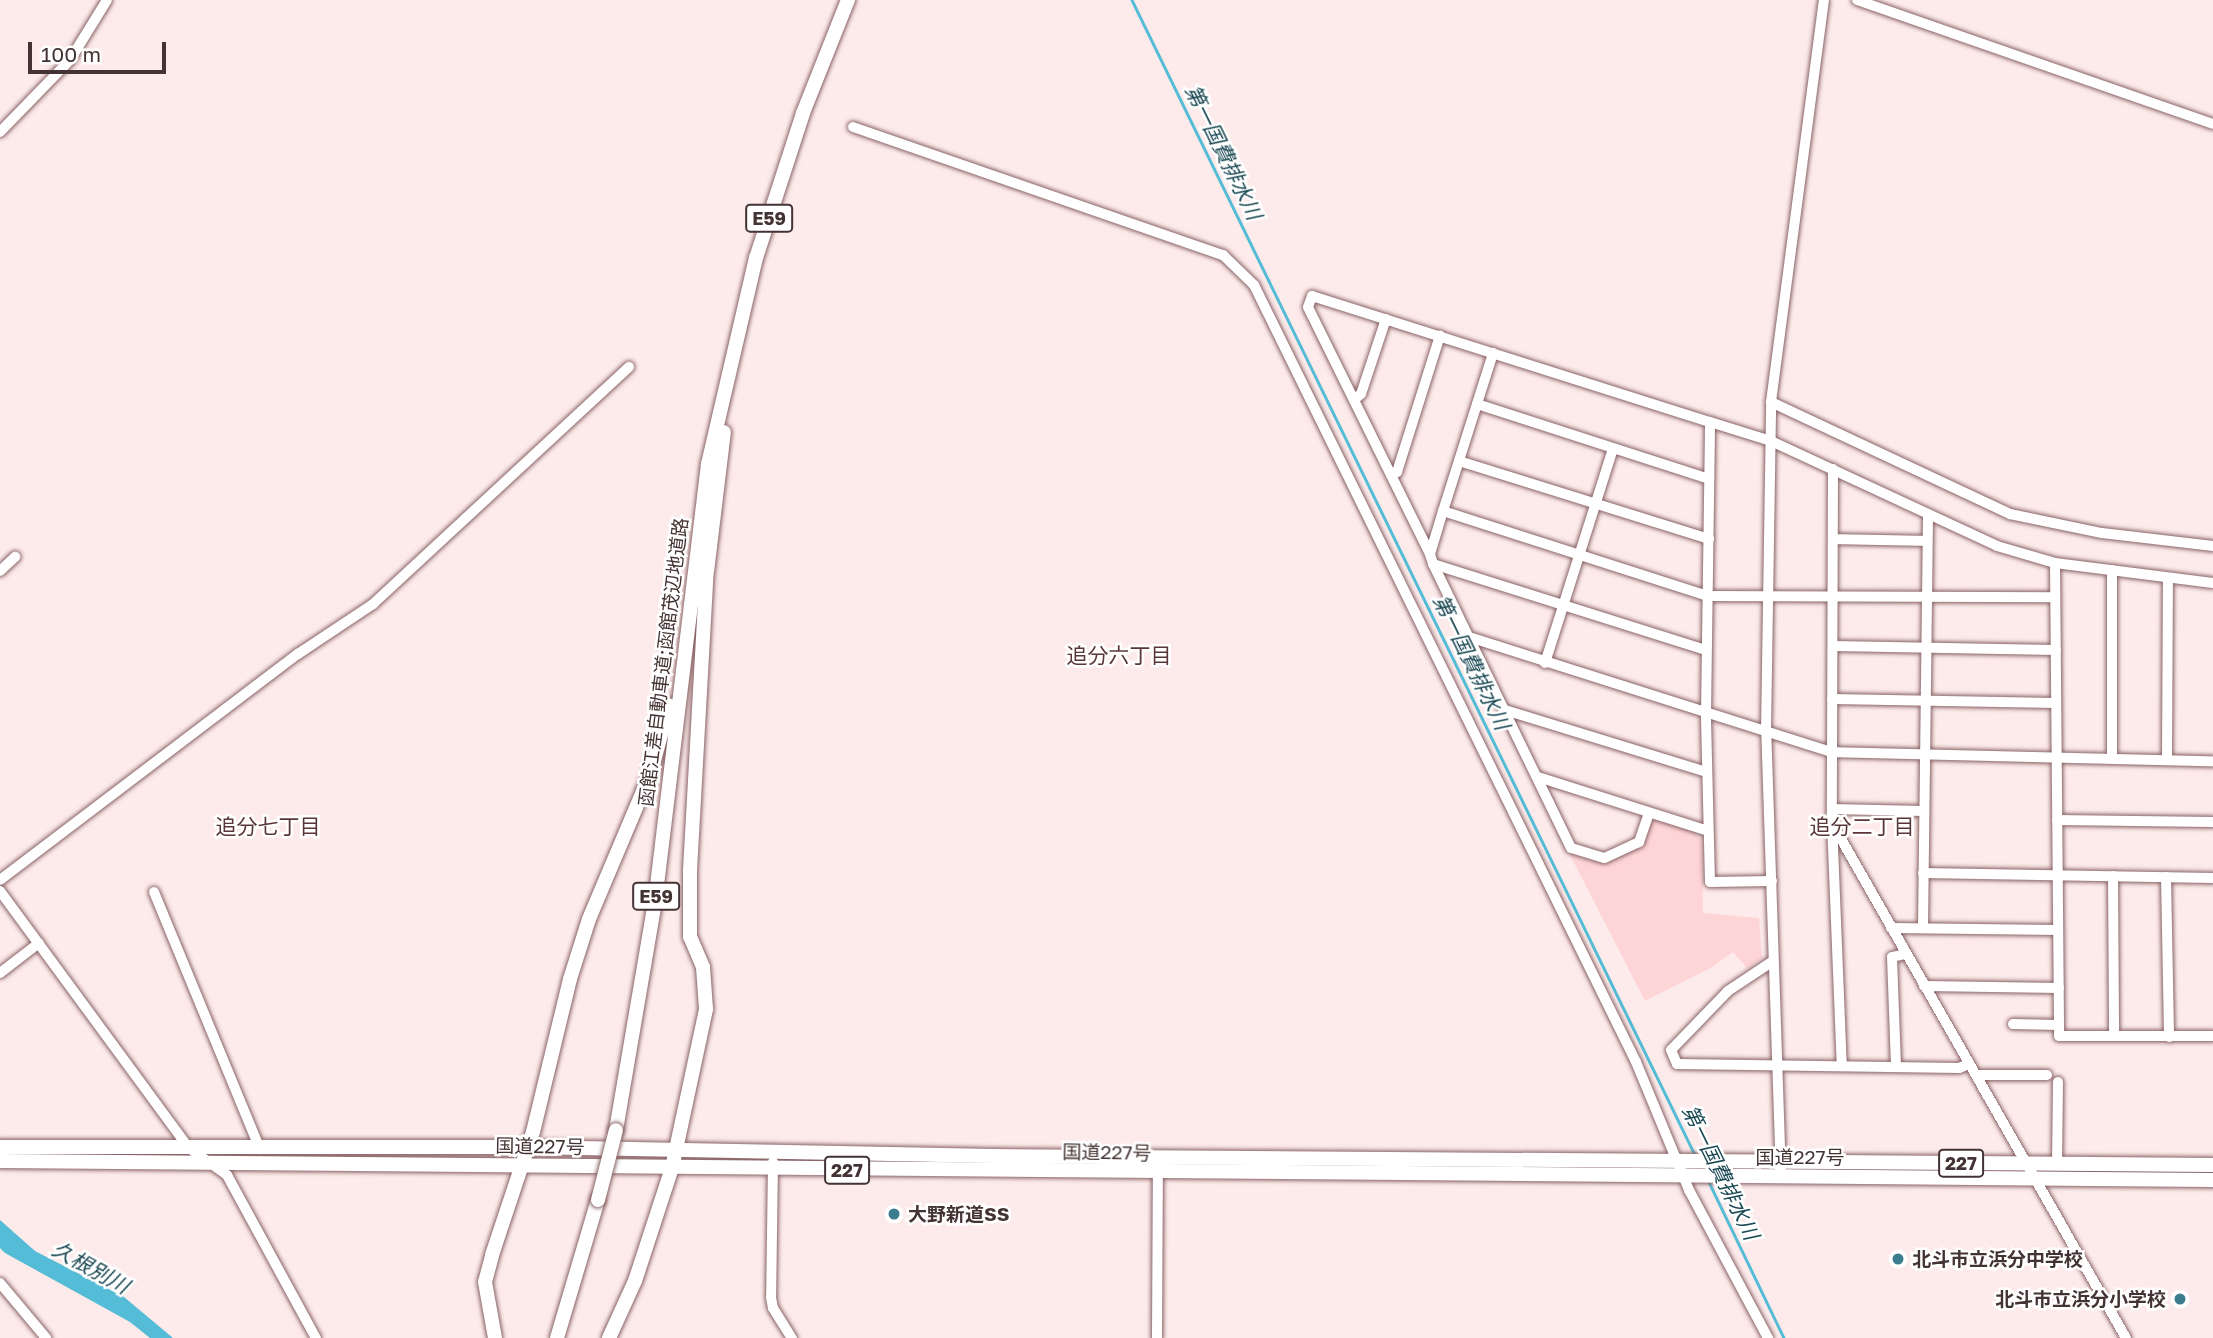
<!DOCTYPE html>
<meta charset="utf-8">
<style>
body{margin:0}
#map{position:relative;width:2213px;height:1338px;overflow:hidden;background:#fdebeb;font-family:"Golos Text","Noto Sans JP",sans-serif}
div>[style]{position:absolute}
.green>*{inset:0;background:#fed5d7}
.water>*{inset:0;background:#54bcd6}
.stream>*{height:2.5px;margin:-1.25px;padding:0 1.25px;transform-origin:1.25px;border-radius:1.25px;background:#54bcd6}
.roads{filter:drop-shadow(0 0 2px #896365) drop-shadow(0 0 2px #896365)}
.minor>*{height:10px;margin:-5px;padding:0 5px;transform-origin:5px;border-radius:5px;background:#fff}
.highway>*{height:14px;margin:-7px;padding:0 7px;transform-origin:7px;border-radius:7px;background:#fff}
.bridges{filter:drop-shadow(0 0 2px #896365) drop-shadow(0 0 2px #896365)}
.highway-bridge>*{height:14px;margin:-7px;padding:0 7px;transform-origin:7px;border-radius:7px;background:#fff}
.dots>*{width:19px;height:19px;translate:-50% -50%;box-sizing:border-box;border:4px solid #fff;border-radius:50%}
span{translate:-50% -50%;white-space:nowrap;text-align:center;line-height:1.15;-webkit-text-stroke:5px #fff;paint-order:stroke}
.shield-label span{padding:2px 5px;background:#fff;border:2px solid;border-radius:5px;-webkit-text-stroke-width:0}
.shield-label{font-size:18px;color:#443334;font-weight:700}
.street-label{font-size:19px;color:#443334}
.poi-label{font-size:19px;color:#443334;font-weight:700}
.left{translate:0 -50%;text-align:left}
.right{translate:-100% -50%;text-align:right}
.water-label{font-size:21px;color:#1a4853;font-style:italic}
.neighbourhood-label{font-size:21px;color:#593739}
.scale{position:absolute;left:28px;top:42px;width:138px;height:32px;box-sizing:border-box;border:4px solid #443334;border-top:0;padding-left:9px;font-size:21px;line-height:24px;white-space:nowrap;color:#443334;-webkit-text-stroke:5px #fff;paint-order:stroke}
</style>
<div id="map">
<div class="green">
<div style="clip-path:polygon(1656px 820px,1694px 831px,1702px 841px,1703px 913px,1759px 918px,1762px 958px,1747px 968px,1733px 952px,1711px 968px,1645px 1001px,1569px 853px,1605px 864px,1644px 845px,1650px 825px)"></div>
</div>
<div class="water">
<div style="clip-path:polygon(0 1220px,35px 1251px,124px 1297px,173px 1338px,150px 1338px,130px 1322px,5px 1253px,0 1248px)"></div>
</div>
<div class="stream">
<div style="left:1132px;top:0;width:1285px;rotate:64.01deg"></div>
<div style="left:1709px;top:1182px;width:173px;rotate:64.3deg"></div>
</div>
<div class="roads">
<div class="minor">
<div style="left:1857px;top:0;width:377px;rotate:19.2deg"></div>
<div style="left:853px;top:127px;width:392px;rotate:19.1deg"></div>
<div style="left:1223px;top:255px;width:43px;rotate:44.1deg"></div>
<div style="left:1254px;top:285px;width:866px;rotate:63.82deg"></div>
<div style="left:1636px;top:1062px;width:139px;rotate:67.5deg"></div>
<div style="left:1689px;top:1190px;width:168px;rotate:61.9deg"></div>
<div style="left:0;top:132px;width:100px;rotate:-45.8deg"></div>
<div style="left:70px;top:60px;width:70px;rotate:-58.3deg"></div>
<div style="left:1354px;top:400px;width:9px;rotate:-41deg"></div>
<div style="left:1361px;top:394px;width:79px;rotate:-71.6deg"></div>
<div style="left:1771px;top:402px;width:264px;rotate:25.1deg"></div>
<div style="left:2010px;top:514px;width:94px;rotate:11.7deg"></div>
<div style="left:2102px;top:533px;width:112px;rotate:6.7deg"></div>
<div style="left:1477px;top:404px;width:244px;rotate:17.9deg"></div>
<div style="left:1459px;top:461px;width:262px;rotate:17.3deg"></div>
<div style="left:1833px;top:469px;width:353px;rotate:90.2deg"></div>
<div style="left:1832px;top:822px;width:244px;rotate:87.7deg"></div>
<div style="left:1391px;top:475px;width:7px;rotate:-27deg"></div>
<div style="left:1397px;top:472px;width:143px;rotate:-72.5deg"></div>
<div style="left:1443px;top:511px;width:166px;rotate:-72.4deg"></div>
<div style="left:1833px;top:539px;width:94px;rotate:1.2deg"></div>
<div style="left:1430px;top:554px;width:275px;rotate:-116.3deg"></div>
<div style="left:1308px;top:307px;width:12px;rotate:-70deg"></div>
<div style="left:1312px;top:296px;width:417px;rotate:17.6deg"></div>
<div style="left:2055px;top:563px;width:159px;rotate:7.2deg"></div>
<div style="left:1433px;top:564px;width:286px;rotate:17.5deg"></div>
<div style="left:0;top:571px;width:21px;rotate:-43deg"></div>
<div style="left:1469px;top:637px;width:381px;rotate:17.6deg"></div>
<div style="left:1832px;top:752px;width:381px;rotate:1.4deg"></div>
<div style="left:1833px;top:646px;width:223px;rotate:1deg"></div>
<div style="left:1545px;top:663px;width:225px;rotate:-72.4deg"></div>
<div style="left:1832px;top:699px;width:224px;rotate:1deg"></div>
<div style="left:1505px;top:710px;width:210px;rotate:17.1deg"></div>
<div style="left:2112px;top:758px;width:188px;rotate:-90deg"></div>
<div style="left:2167px;top:759px;width:181px;rotate:-89.7deg"></div>
<div style="left:1538px;top:777px;width:178px;rotate:17.6deg"></div>
<div style="left:1832px;top:809px;width:91px;rotate:1.3deg"></div>
<div style="left:1649px;top:813px;width:31px;rotate:109deg"></div>
<div style="left:1639px;top:842px;width:38px;rotate:155deg"></div>
<div style="left:1604px;top:858px;width:34px;rotate:-163deg"></div>
<div style="left:1571px;top:848px;width:316px;rotate:-115.9deg"></div>
<div style="left:1433px;top:564px;width:10px;rotate:-107deg"></div>
<div style="left:1430px;top:554px;width:45px;rotate:-73.2deg"></div>
<div style="left:1443px;top:511px;width:278px;rotate:17.8deg"></div>
<div style="left:1708px;top:596px;width:347px;rotate:0.2deg"></div>
<div style="left:2057px;top:820px;width:156px;rotate:0.7deg"></div>
<div style="left:1832px;top:823px;width:593px;rotate:60.28deg"></div>
<div style="left:1923px;top:873px;width:290px;rotate:1deg"></div>
<div style="left:2113px;top:876px;width:160px;rotate:89.6deg"></div>
<div style="left:2166px;top:877px;width:160px;rotate:88.9deg"></div>
<div style="left:0;top:880px;width:374px;rotate:-37.2deg"></div>
<div style="left:298px;top:654px;width:90px;rotate:-33.7deg"></div>
<div style="left:373px;top:604px;width:349px;rotate:-42.8deg"></div>
<div style="left:1772px;top:881px;width:62px;rotate:179.1deg"></div>
<div style="left:1710px;top:882px;width:168px;rotate:-91.4deg"></div>
<div style="left:1706px;top:714px;width:292px;rotate:-89.2deg"></div>
<div style="left:1710px;top:422px;width:64px;rotate:17.3deg"></div>
<div style="left:1771px;top:441px;width:249px;rotate:24.9deg"></div>
<div style="left:1997px;top:546px;width:60px;rotate:16.3deg"></div>
<div style="left:2055px;top:563px;width:473px;rotate:89.5deg"></div>
<div style="left:2059px;top:1036px;width:154px"></div>
<div style="left:0;top:891px;width:319px;rotate:53.7deg"></div>
<div style="left:189px;top:1148px;width:47px;rotate:35.4deg"></div>
<div style="left:227px;top:1175px;width:186px;rotate:61.4deg"></div>
<div style="left:154px;top:892px;width:278px;rotate:67.6deg"></div>
<div style="left:1923px;top:927px;width:413px;rotate:-89.3deg"></div>
<div style="left:1891px;top:928px;width:167px;rotate:0.7deg"></div>
<div style="left:1773px;top:961px;width:54px;rotate:146.3deg"></div>
<div style="left:1728px;top:991px;width:82px;rotate:134deg"></div>
<div style="left:1671px;top:1050px;width:15px;rotate:67deg"></div>
<div style="left:1677px;top:1064px;width:282px;rotate:0.8deg"></div>
<div style="left:1959px;top:1068px;width:11px;rotate:-22deg"></div>
<div style="left:0;top:973px;width:49px;rotate:-37.6deg"></div>
<div style="left:1924px;top:986px;width:135px;rotate:0.8deg"></div>
<div style="left:2013px;top:1024px;width:46px;rotate:1.2deg"></div>
<div style="left:1896px;top:1066px;width:109px;rotate:-92.1deg"></div>
<div style="left:1892px;top:957px;width:13px;rotate:-13deg"></div>
<div style="left:1976px;top:1075px;width:71px"></div>
<div style="left:773px;top:1162px;width:135px;rotate:90.8deg"></div>
<div style="left:771px;top:1297px;width:11px;rotate:80deg"></div>
<div style="left:773px;top:1308px;width:36px;rotate:58deg"></div>
<div style="left:2057px;top:1164px;width:82px;rotate:-89.3deg"></div>
<div style="left:1781px;top:1177px;width:446px;rotate:-91.9deg"></div>
<div style="left:1766px;top:731px;width:329px;rotate:-89.1deg"></div>
<div style="left:1771px;top:402px;width:405px;rotate:-82.5deg"></div>
<div style="left:0;top:1283px;width:72px;rotate:50.1deg"></div>
<div style="left:1157px;top:1338px;width:171px;rotate:-89.7deg"></div>
</div>
<div class="highway">
<div style="left:616px;top:1130px;width:231px;rotate:-80.3deg"></div>
<div style="left:655px;top:902px;width:441px;rotate:-83.1deg"></div>
<div style="left:708px;top:464px;width:212px;rotate:-76.9deg"></div>
<div style="left:756px;top:258px;width:152px;rotate:-72deg"></div>
<div style="left:803px;top:113px;width:122px;rotate:-68.3deg"></div>
<div style="left:0;top:1147px;width:529px"></div>
<div style="left:529px;top:1147px;width:465px;rotate:1.1deg"></div>
<div style="left:994px;top:1156px;width:1219px;rotate:0.42deg"></div>
<div style="left:0;top:1161px;width:2213px;rotate:0.49deg"></div>
<div style="left:495px;top:1338px;width:57px;rotate:-100.1deg"></div>
<div style="left:485px;top:1282px;width:28px;rotate:-75deg"></div>
<div style="left:492px;top:1255px;width:130px;rotate:-71.6deg"></div>
<div style="left:533px;top:1132px;width:157px;rotate:-76.4deg"></div>
<div style="left:570px;top:979px;width:63px;rotate:-72.4deg"></div>
<div style="left:589px;top:919px;width:160px;rotate:-67.1deg"></div>
<div style="left:651px;top:772px;width:69px;rotate:-75deg"></div>
<div style="left:557px;top:1338px;width:144px;rotate:-73.5deg"></div>
<div style="left:609px;top:1338px;width:63px;rotate:-65.5deg"></div>
<div style="left:635px;top:1281px;width:119px;rotate:-71.9deg"></div>
<div style="left:672px;top:1168px;width:163px;rotate:-77.9deg"></div>
<div style="left:706px;top:1009px;width:42px;rotate:-94.1deg"></div>
<div style="left:703px;top:967px;width:33px;rotate:-113deg"></div>
<div style="left:690px;top:937px;width:67px;rotate:-90deg"></div>
<div style="left:690px;top:870px;width:290px;rotate:-86.8deg"></div>
<div style="left:706px;top:580px;width:149px;rotate:-83.1deg"></div>
</div>
</div>
<div class="bridges">
<div class="highway-bridge">
<div style="left:598px;top:1200px;width:72px;rotate:-75.6deg"></div>
</div>
</div>
<div class="dots">
<div style="left:894px;top:1214px;background:#3b7d8e"></div>
<div style="left:1898px;top:1259px;background:#3b7d8e"></div>
<div style="left:2180px;top:1299px;background:#3b7d8e"></div>
</div>
<div class="shield-label">
<span style="left:769px;top:218px">E59</span>
<span style="left:656px;top:896px">E59</span>
<span style="left:1961px;top:1163px">227</span>
<span style="left:847px;top:1170px">227</span>
</div>
<div class="street-label">
<span style="left:663px;top:662px;rotate:-83deg">函館江差自動車道;函館茂辺地道路</span>
<span style="left:540px;top:1146px;rotate:1deg">国道227号</span>
<span style="left:1107px;top:1152px;rotate:1deg">国道227号</span>
<span style="left:1800px;top:1157px">国道227号</span>
</div>
<div class="poi-label">
<span class="left" style="left:908px;top:1214px">大野新道SS</span>
<span class="left" style="left:1912px;top:1259px">北斗市立浜分中学校</span>
<span class="right" style="left:2166px;top:1299px">北斗市立浜分小学校</span>
</div>
<div class="water-label">
<span style="left:1224px;top:152px;rotate:64deg">第一国費排水川</span>
<span style="left:1472px;top:662px;rotate:64deg">第一国費排水川</span>
<span style="left:1721px;top:1172px;rotate:64deg">第一国費排水川</span>
<span style="left:91px;top:1267px;rotate:29deg">久根別川</span>
</div>
<div class="neighbourhood-label">
<span style="left:1119px;top:655px">追分六丁目</span>
<span style="left:268px;top:826px">追分七丁目</span>
<span style="left:1862px;top:826px">追分二丁目</span>
</div>
<div class="scale">100 m</div>
</div>
